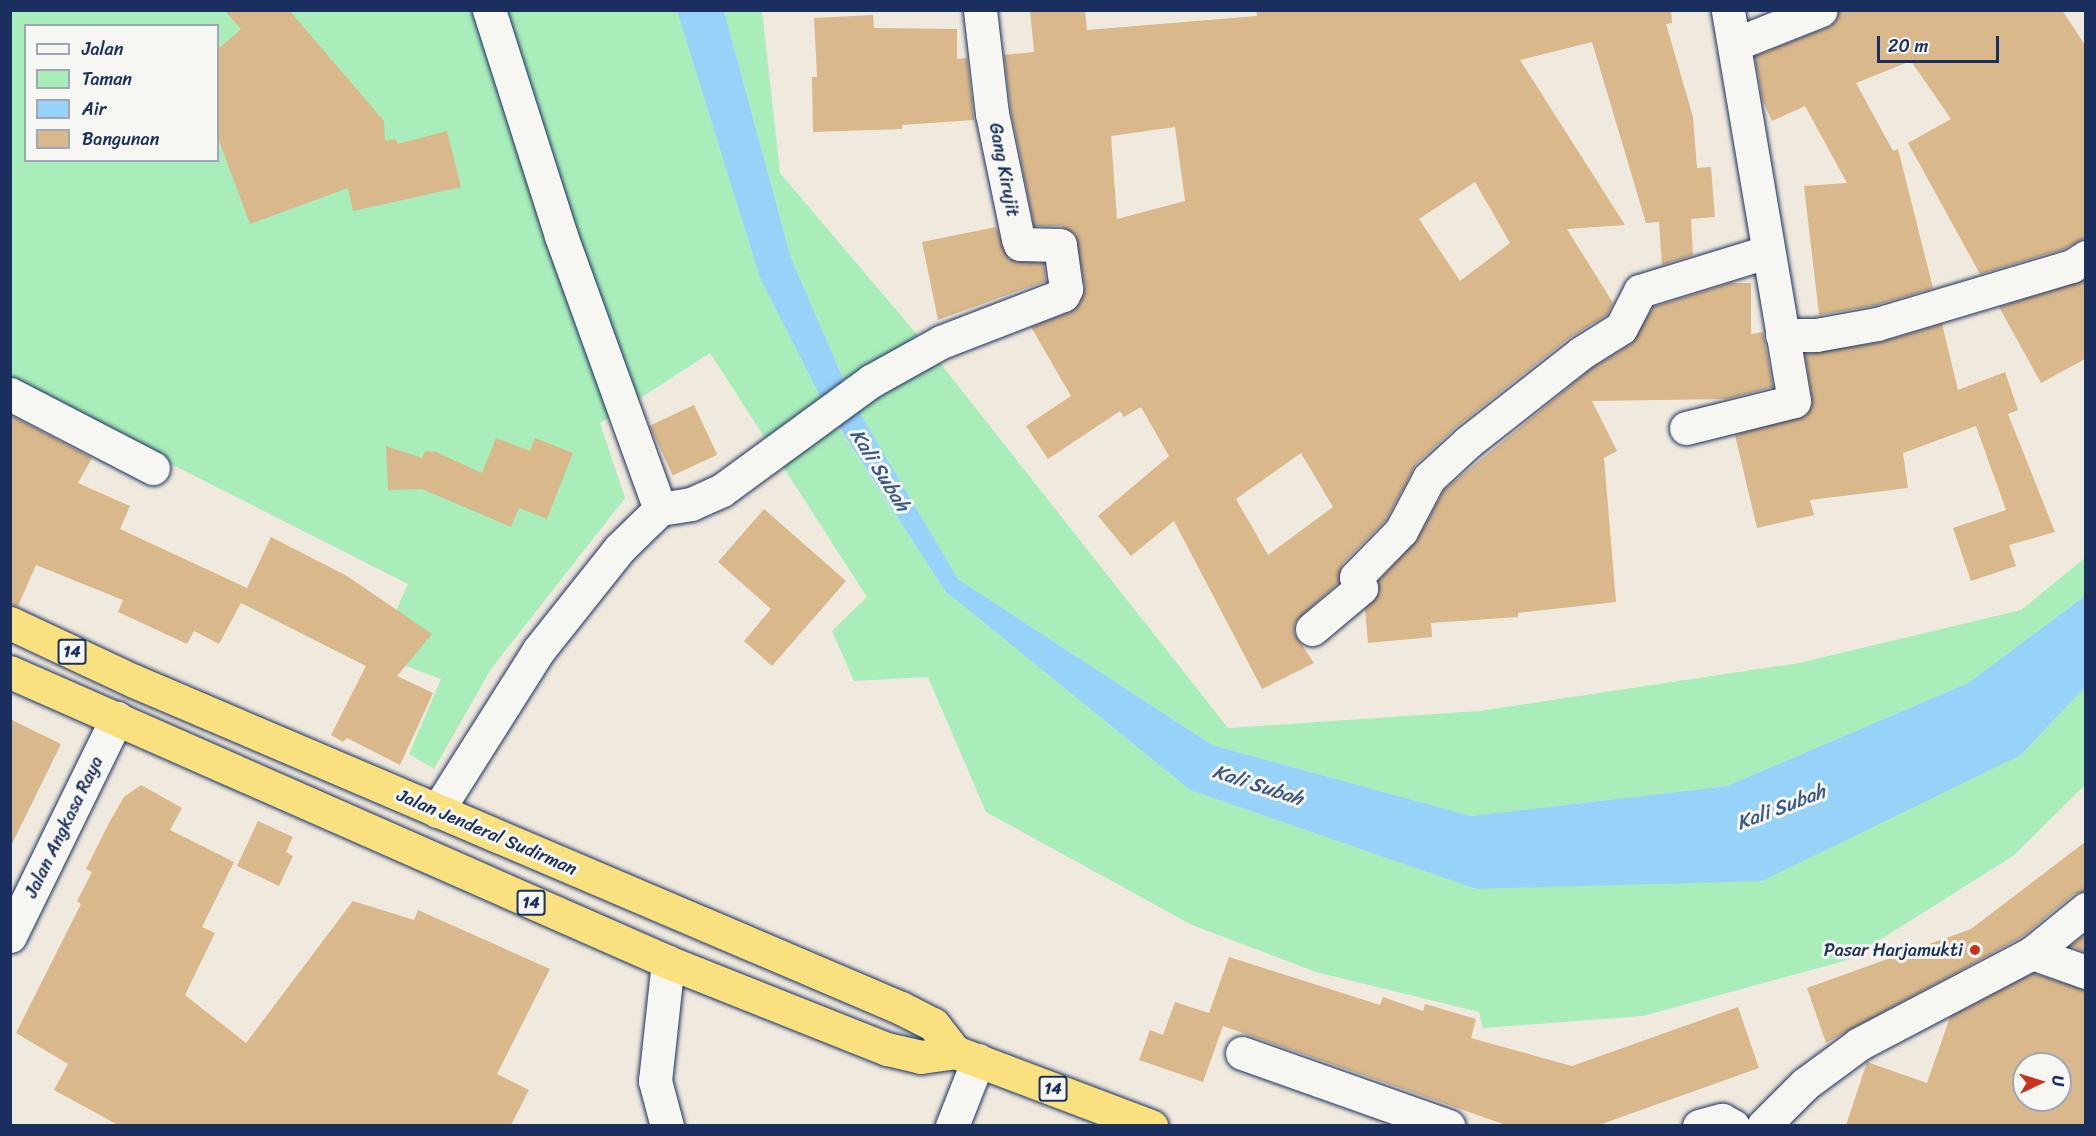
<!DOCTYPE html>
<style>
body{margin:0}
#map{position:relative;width:2096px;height:1136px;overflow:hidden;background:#f0eade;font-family:Sriracha,sans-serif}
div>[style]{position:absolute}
.green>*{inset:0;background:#a9eeba}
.water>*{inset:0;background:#97d2f8}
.building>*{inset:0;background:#d9b88c;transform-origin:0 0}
.roads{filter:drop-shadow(0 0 2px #1b2f5e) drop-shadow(0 0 2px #1b2f5e)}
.minor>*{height:33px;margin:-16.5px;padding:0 16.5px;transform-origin:16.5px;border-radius:16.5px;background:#f6f6f2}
.highway>*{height:33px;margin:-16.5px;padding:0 16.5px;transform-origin:16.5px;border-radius:16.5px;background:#fae180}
.dots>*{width:16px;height:16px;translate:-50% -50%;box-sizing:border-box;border:3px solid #f6f6f2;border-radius:50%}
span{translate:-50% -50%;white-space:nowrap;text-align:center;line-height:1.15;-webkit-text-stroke:6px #f6f6f2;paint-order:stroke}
.shield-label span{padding:2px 4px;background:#f6f6f2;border:2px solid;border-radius:4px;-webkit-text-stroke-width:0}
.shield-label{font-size:16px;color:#1b2f5e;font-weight:700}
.street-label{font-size:18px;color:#1b2f5e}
.poi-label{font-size:18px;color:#1b2f5e}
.right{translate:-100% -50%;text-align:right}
.water-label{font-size:20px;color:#3a5884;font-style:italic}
.frame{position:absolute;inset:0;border:12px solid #1b2f5e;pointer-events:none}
.legend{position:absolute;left:24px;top:24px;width:195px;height:138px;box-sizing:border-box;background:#f6f6f2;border:2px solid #9ea6b7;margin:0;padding:8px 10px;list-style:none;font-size:18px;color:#1b2f5e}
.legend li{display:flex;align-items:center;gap:12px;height:30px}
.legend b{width:30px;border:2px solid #9ea6b7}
.north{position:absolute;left:2012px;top:1052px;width:60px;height:60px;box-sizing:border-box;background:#f6f6f2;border:2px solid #9ea6b7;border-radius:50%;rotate:86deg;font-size:16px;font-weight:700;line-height:24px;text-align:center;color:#1b2f5e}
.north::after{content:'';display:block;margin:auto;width:21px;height:27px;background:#c8321e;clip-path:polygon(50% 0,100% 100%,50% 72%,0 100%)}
.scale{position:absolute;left:1877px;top:36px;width:122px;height:27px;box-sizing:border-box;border:3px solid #1b2f5e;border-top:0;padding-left:8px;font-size:18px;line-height:21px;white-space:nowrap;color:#1b2f5e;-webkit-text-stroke:4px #f6f6f2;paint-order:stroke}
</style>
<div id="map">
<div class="green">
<div style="clip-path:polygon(evenodd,10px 11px,481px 11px,616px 413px,600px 423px,625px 498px,491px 669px,434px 769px,409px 754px,441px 679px,376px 655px,408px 584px,11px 383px,10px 11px,26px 26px,218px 26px,218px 160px,26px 160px,26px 26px)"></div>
<div style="clip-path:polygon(498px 11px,677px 11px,760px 278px,824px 404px,770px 446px,710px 353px,636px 401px)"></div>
<div style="clip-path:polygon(724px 11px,762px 11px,780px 173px,925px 344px,848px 389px,791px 258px)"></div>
<div style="clip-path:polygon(933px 354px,1228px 728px,1479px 711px,1799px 663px,2021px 610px,2085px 558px,2085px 596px,1968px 683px,1727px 786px,1471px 816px,1212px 745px,958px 579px,853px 401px)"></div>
<div style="clip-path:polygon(831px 416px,945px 591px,1190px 790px,1476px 889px,2021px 755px,2085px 687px,2085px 785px,2013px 856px,1848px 960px,1643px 1016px,1483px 1028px,1479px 1012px,1316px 972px,1192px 925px,986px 812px,928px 677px,854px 681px,832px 631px,867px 597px,776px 456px)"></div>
</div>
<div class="water">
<div style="clip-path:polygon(677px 11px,724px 11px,791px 258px,853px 401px,958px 579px,1212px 745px,1471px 816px,1727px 786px,1968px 683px,2085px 596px,2085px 687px,2021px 755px,1762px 881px,1476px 889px,1190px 790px,945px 591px,824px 404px,760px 278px)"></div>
</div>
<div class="building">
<div style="clip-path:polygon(224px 10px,289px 10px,384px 121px,385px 141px,396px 139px,398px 144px,447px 131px,461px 187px,353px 211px,348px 188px,250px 224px,218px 138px,218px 49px,241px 29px)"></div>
<div style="clip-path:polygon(evenodd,1030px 10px,1085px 10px,1087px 30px,1257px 16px,1256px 10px,1671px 10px,1672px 23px,1666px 24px,1693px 117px,1697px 168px,1711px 167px,1715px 217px,1691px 219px,1693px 255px,1662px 265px,1659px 222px,1646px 223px,1592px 42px,1520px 60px,1625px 225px,1567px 229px,1613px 303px,1607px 315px,1569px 338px,1456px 427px,1416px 464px,1386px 520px,1342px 564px,1339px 582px,1295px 622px,1294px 633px,1314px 663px,1262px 689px,1174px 521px,1131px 556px,1098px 516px,1169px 456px,1141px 407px,1124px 417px,1120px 411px,1048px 459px,1026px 426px,1071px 396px,1031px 327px,1070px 312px,1080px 303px,1085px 287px,1075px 234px,1061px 226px,1034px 226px,1011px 111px,1004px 55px,1034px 52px,1030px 10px,1175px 127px,1185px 201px,1117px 219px,1111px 136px,1175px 127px,1030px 10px,1475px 182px,1510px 243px,1460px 281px,1419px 219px,1475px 182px,1030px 10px,1301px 453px,1333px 507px,1268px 555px,1236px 499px,1301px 453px)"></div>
<div style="clip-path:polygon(1839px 10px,2062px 10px,2085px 45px,2085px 238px,2064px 249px,1980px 274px,1908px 143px,1951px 119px,1911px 61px,1856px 83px,1893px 151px,1898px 149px,1933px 288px,1873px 306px,1819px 315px,1804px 186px,1847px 183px,1805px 106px,1772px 121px,1762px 99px,1755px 56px,1828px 27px,1836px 21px)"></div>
<div style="clip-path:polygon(873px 15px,874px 28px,957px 29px,957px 59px,967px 58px,974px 120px,902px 125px,902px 129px,813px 132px,812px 77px,817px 77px,814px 18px)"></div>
<div style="clip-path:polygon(996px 227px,1009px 259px,1044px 263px,1046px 281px,938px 320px,922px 242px)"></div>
<div style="clip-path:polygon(2085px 280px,2085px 359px,2041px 383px,1999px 307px)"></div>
<div style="clip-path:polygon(1730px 283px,1751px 283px,1751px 334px,1763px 332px,1773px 387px,1727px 399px,1592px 401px,1617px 451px,1604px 458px,1616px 602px,1518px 613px,1518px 617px,1431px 623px,1432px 637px,1368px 643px,1365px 609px,1379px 593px,1378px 581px,1417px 540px,1444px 490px,1592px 368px,1631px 344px,1653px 307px)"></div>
<div style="clip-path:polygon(1942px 324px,1958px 390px,2005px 372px,2018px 410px,2008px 414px,2055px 532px,2009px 545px,2016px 566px,1971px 581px,1953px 528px,2006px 510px,1976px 426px,1903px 453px,1908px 488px,1810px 500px,1814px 515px,1757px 528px,1735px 435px,1807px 414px,1812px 398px,1805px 354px,1880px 342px)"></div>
<div style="left:694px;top:405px;width:55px;height:49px;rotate:65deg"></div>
<div style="clip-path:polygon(10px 415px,92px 458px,78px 483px,130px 506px,120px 529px,247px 588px,271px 537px,347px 576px,432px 634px,397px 676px,433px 693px,400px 765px,347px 738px,343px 742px,331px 735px,366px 666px,241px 603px,219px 644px,194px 631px,187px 644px,118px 612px,123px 600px,36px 565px,18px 606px,10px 605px)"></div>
<div style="clip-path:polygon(496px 438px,530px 451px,535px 438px,573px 453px,547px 519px,519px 508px,511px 527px,422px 489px,388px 490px,386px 446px,422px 458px,425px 451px,436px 452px,482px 473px)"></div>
<div style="clip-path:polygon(764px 509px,846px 581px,772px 666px,744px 641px,771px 609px,718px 562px)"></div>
<div style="clip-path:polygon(10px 719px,61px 744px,10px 848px)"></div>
<div style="clip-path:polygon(141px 785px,182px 808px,170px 830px,234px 862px,202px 927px,215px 933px,185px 995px,246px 1043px,353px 901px,414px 920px,418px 910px,550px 969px,497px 1074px,529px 1090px,511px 1125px,118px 1125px,54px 1090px,68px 1064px,16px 1033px,81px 904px,77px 901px,92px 872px,86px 869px,109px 823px,124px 797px)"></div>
<div style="clip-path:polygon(258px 821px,293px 837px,286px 852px,293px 856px,279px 886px,237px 866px)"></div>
<div style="clip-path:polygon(2085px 842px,2085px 891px,2074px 894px,2022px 937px,1826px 1043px,1807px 988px,1971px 929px)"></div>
<div style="clip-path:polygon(2084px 935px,2085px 952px,2070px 946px)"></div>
<div style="clip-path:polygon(1229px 957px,1380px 1005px,1383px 997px,1423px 1011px,1425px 1004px,1476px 1019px,1471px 1038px,1572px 1066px,1738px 1007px,1759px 1068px,1599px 1125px,1506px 1125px,1223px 1026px,1203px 1082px,1139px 1060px,1150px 1030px,1163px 1035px,1175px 1002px,1209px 1013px)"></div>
<div style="clip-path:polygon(evenodd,2033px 973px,2085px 990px,2085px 1125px,1846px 1125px,1867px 1062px,1927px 1083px,1950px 1017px,2033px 973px,2024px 1064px,2060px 1064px,2060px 1100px,2024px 1100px,2024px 1064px)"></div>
</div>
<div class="roads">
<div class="minor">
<div style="left:489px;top:10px;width:237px;rotate:72.3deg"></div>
<div style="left:561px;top:236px;width:290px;rotate:70.1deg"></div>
<div style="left:1735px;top:44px;width:92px;rotate:-21.6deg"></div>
<div style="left:1782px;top:335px;width:34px"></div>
<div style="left:1816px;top:335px;width:62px;rotate:-10.2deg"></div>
<div style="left:1877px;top:324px;width:203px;rotate:-16.6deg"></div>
<div style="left:2072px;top:266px;width:17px;rotate:-33deg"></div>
<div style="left:10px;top:394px;width:161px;rotate:27.4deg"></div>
<div style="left:1686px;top:428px;width:111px;rotate:-14deg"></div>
<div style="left:1794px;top:401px;width:397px;rotate:-99.6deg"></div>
<div style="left:1312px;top:629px;width:64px;rotate:-39.9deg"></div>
<div style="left:1361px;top:588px;width:12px;rotate:-114deg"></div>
<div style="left:1356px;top:577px;width:64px;rotate:-45.6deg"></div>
<div style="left:1401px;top:531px;width:60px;rotate:-62.2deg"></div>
<div style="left:1429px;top:478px;width:53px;rotate:-42.7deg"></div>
<div style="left:1468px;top:442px;width:144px;rotate:-38.2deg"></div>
<div style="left:1581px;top:353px;width:47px;rotate:-32deg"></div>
<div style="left:1621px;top:328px;width:42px;rotate:-62.8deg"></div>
<div style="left:1640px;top:291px;width:133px;rotate:-17.1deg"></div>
<div style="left:437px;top:811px;width:189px;rotate:-57.7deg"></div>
<div style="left:538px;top:651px;width:130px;rotate:-51.5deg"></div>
<div style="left:619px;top:549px;width:57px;rotate:-44.3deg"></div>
<div style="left:660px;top:509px;width:31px;rotate:-9deg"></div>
<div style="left:691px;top:504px;width:34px;rotate:-24deg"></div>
<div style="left:722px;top:490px;width:185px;rotate:-36.2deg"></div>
<div style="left:871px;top:381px;width:80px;rotate:-29.1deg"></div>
<div style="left:941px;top:342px;width:131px;rotate:-21.1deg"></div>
<div style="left:1063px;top:295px;width:7px;rotate:-63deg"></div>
<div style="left:1066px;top:289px;width:44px;rotate:-97.8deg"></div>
<div style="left:1060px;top:245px;width:40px;rotate:-178.6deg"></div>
<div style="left:1020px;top:244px;width:5px;rotate:-112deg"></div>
<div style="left:1018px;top:239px;width:128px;rotate:-101.7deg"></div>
<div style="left:992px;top:114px;width:105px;rotate:-96.6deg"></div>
<div style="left:10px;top:936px;width:243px;rotate:-63.9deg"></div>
<div style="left:2032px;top:953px;width:57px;rotate:19.4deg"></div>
<div style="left:1242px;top:1053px;width:219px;rotate:19.5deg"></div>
<div style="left:667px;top:1126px;width:47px;rotate:-104.9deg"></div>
<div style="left:655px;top:1081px;width:120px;rotate:-83.8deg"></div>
<div style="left:952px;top:1126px;width:71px;rotate:-68.5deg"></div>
<div style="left:1699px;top:1126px;width:24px;rotate:-15deg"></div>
<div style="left:1722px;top:1120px;width:13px;rotate:29deg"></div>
<div style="left:1763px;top:1126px;width:59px;rotate:-45deg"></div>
<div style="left:1805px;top:1084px;width:67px;rotate:-36.5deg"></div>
<div style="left:1859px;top:1044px;width:195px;rotate:-27.7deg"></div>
<div style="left:2032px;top:953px;width:70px;rotate:-39.2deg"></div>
</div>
<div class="highway">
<div style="left:10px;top:623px;width:137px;rotate:25.1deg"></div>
<div style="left:134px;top:681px;width:834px;rotate:23.09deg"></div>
<div style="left:901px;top:1008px;width:36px;rotate:27deg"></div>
<div style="left:933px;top:1024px;width:36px;rotate:52deg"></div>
<div style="left:10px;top:672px;width:719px;rotate:23.78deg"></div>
<div style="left:668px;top:962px;width:236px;rotate:21.7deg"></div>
<div style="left:887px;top:1049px;width:35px;rotate:13deg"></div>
<div style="left:921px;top:1057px;width:34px;rotate:-8deg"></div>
<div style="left:955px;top:1052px;width:210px;rotate:20.7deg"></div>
</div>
</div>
<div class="dots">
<div style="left:1975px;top:950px;background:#c8321e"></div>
</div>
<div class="shield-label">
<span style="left:72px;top:652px">14</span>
<span style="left:531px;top:903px">14</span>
<span style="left:1053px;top:1089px">14</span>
</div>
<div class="street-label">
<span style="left:1004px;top:170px;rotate:79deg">Gang Kirujit</span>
<span style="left:64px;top:827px;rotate:-64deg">Jalan Angkasa Raya</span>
<span style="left:487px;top:832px;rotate:23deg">Jalan Jenderal Sudirman</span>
</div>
<div class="poi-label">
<span class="right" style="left:1963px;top:950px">Pasar Harjamukti</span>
</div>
<div class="water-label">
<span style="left:880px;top:470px;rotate:58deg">Kali Subah</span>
<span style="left:1258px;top:785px;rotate:18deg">Kali Subah</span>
<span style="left:1781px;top:807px;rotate:-21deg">Kali Subah</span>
</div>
<div class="frame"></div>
<ul class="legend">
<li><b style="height:8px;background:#f6f6f2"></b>Jalan</li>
<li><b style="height:16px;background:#a9eeba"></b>Taman</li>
<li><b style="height:16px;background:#97d2f8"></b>Air</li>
<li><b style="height:16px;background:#d9b88c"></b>Bangunan</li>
</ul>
<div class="north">U</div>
<div class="scale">20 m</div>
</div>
